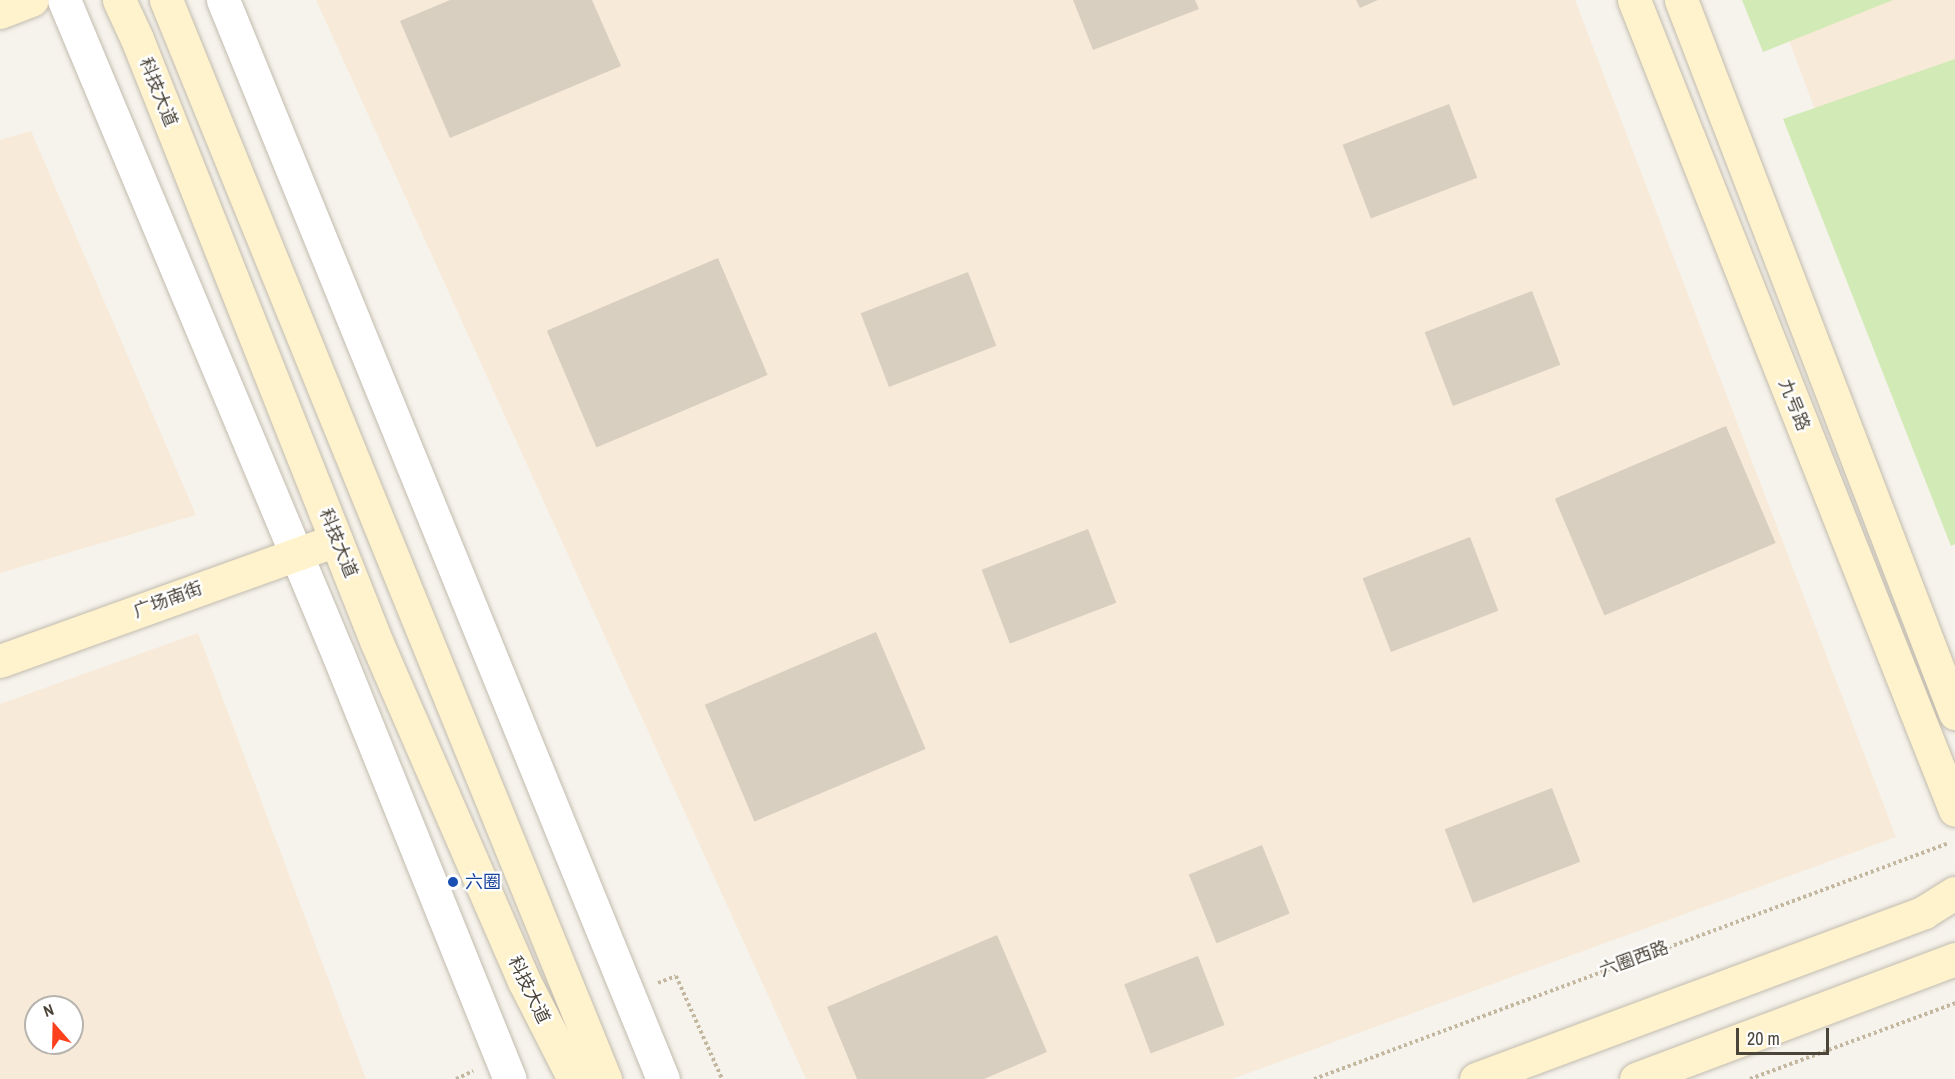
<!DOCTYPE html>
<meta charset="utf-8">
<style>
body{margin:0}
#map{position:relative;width:1955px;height:1079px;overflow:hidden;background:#f6f3ec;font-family:"Archivo Narrow","Noto Sans SC",sans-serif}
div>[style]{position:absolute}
.commercial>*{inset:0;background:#f7ead8}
.green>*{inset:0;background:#d2eab5}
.building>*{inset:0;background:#d8cfc1;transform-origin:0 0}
.path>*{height:4px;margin-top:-2px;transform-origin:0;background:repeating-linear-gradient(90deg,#c4b79f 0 3px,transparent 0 6px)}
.roads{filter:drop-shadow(0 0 2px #c2bbae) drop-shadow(0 0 2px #c2bbae)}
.street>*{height:33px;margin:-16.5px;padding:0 16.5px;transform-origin:16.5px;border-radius:16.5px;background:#fff}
.secondary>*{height:33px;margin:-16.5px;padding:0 16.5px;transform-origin:16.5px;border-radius:16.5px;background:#fff3cd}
.dots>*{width:16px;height:16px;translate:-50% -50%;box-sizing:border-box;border:3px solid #fff;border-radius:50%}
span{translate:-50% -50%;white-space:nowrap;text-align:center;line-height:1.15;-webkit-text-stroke:4.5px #fff;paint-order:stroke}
.street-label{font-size:18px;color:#4b4439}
.transit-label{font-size:18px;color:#164399}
.left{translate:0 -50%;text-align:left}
.north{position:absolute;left:24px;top:995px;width:60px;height:60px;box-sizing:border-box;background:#fff;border:2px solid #b7b4b0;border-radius:50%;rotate:340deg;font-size:16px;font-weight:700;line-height:24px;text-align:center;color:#4b4439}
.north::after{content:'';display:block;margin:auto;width:21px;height:27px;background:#fc3f1d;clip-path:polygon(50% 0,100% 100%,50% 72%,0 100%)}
.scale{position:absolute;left:1736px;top:1028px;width:93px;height:27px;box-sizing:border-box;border:3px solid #4b4439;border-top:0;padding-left:8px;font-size:18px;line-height:21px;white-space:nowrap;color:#4b4439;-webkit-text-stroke:4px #fff;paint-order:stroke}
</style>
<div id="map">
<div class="commercial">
<div style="clip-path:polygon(316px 0,1575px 0,1896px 837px,1232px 1079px,806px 1079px)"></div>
<div style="clip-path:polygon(1774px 0,1955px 0,1955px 485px)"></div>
<div style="clip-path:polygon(31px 131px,196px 515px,0 573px,0 140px)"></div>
<div style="clip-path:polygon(evenodd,198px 633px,366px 1079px,0 1079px,0 704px,198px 633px,36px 1007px,72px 1007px,72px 1043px,36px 1043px,36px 1007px)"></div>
</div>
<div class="green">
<div style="clip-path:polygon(1742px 0,1893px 0,1763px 52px)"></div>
<div style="clip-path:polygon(1955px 59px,1955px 544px,1951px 546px,1783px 119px)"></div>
</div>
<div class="building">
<div style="clip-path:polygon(450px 0,592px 0,621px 66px,450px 138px,400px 21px)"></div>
<div style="clip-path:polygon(1073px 0,1195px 0,1199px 9px,1093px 50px)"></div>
<div style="clip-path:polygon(1356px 0,1378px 0,1360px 8px)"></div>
<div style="left:1449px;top:104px;width:79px;height:114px;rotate:69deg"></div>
<div style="left:718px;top:258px;width:127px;height:186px;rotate:67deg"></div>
<div style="left:968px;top:272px;width:79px;height:115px;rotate:69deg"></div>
<div style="left:1532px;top:291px;width:79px;height:115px;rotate:69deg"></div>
<div style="left:1726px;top:426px;width:127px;height:186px;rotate:67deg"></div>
<div style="left:1088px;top:529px;width:79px;height:114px;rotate:69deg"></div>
<div style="left:1470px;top:537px;width:79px;height:115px;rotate:69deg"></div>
<div style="left:876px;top:632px;width:127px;height:186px;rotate:67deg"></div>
<div style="left:1552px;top:788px;width:79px;height:115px;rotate:69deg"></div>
<div style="left:1262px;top:845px;width:74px;height:79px;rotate:68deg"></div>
<div style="clip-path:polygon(997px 935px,1047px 1052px,984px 1079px,857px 1079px,827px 1007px)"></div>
<div style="left:1198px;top:956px;width:74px;height:79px;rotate:69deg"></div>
</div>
<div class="path">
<div style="left:658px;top:983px;width:19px;rotate:-21deg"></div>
<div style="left:676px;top:976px;width:113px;rotate:65.9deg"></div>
<div style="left:456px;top:1079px;width:19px;rotate:-25deg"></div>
<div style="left:1314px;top:1079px;width:677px;rotate:-20.39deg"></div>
<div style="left:1750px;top:1079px;width:219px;rotate:-20.3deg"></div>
</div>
<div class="roads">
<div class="street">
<div style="left:64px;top:0;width:709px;rotate:67.27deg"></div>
<div style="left:338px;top:654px;width:458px;rotate:68deg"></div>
<div style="left:223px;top:0;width:1165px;rotate:67.82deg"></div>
</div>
<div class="secondary">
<div style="left:119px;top:0;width:43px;rotate:65.2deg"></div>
<div style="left:137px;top:39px;width:650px;rotate:68.33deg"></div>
<div style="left:377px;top:643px;width:369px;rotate:66.5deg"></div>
<div style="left:524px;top:981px;width:110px;rotate:63deg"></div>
<div style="left:166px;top:0;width:1165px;rotate:67.86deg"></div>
<div style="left:1634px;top:0;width:871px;rotate:68.38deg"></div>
<div style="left:1681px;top:0;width:764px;rotate:68.98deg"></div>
<div style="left:0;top:12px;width:34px;rotate:-21deg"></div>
<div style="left:0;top:661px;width:357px;rotate:-19.8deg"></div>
<div style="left:1476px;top:1079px;width:478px;rotate:-20.4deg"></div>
<div style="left:1924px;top:912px;width:36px;rotate:-32deg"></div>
<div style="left:1636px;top:1079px;width:341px;rotate:-20.6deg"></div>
</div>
</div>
<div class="dots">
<div style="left:453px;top:882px;background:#1a4fb4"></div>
</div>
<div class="street-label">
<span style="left:158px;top:92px;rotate:68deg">科技大道</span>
<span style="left:1794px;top:405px;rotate:68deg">九号路</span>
<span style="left:338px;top:543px;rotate:68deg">科技大道</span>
<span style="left:168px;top:600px;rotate:-20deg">广场南街</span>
<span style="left:1634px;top:959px;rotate:-20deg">六圈西路</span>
<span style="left:529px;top:990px;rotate:64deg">科技大道</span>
</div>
<div class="transit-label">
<span class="left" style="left:465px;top:882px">六圈</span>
</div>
<div class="north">N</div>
<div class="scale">20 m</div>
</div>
